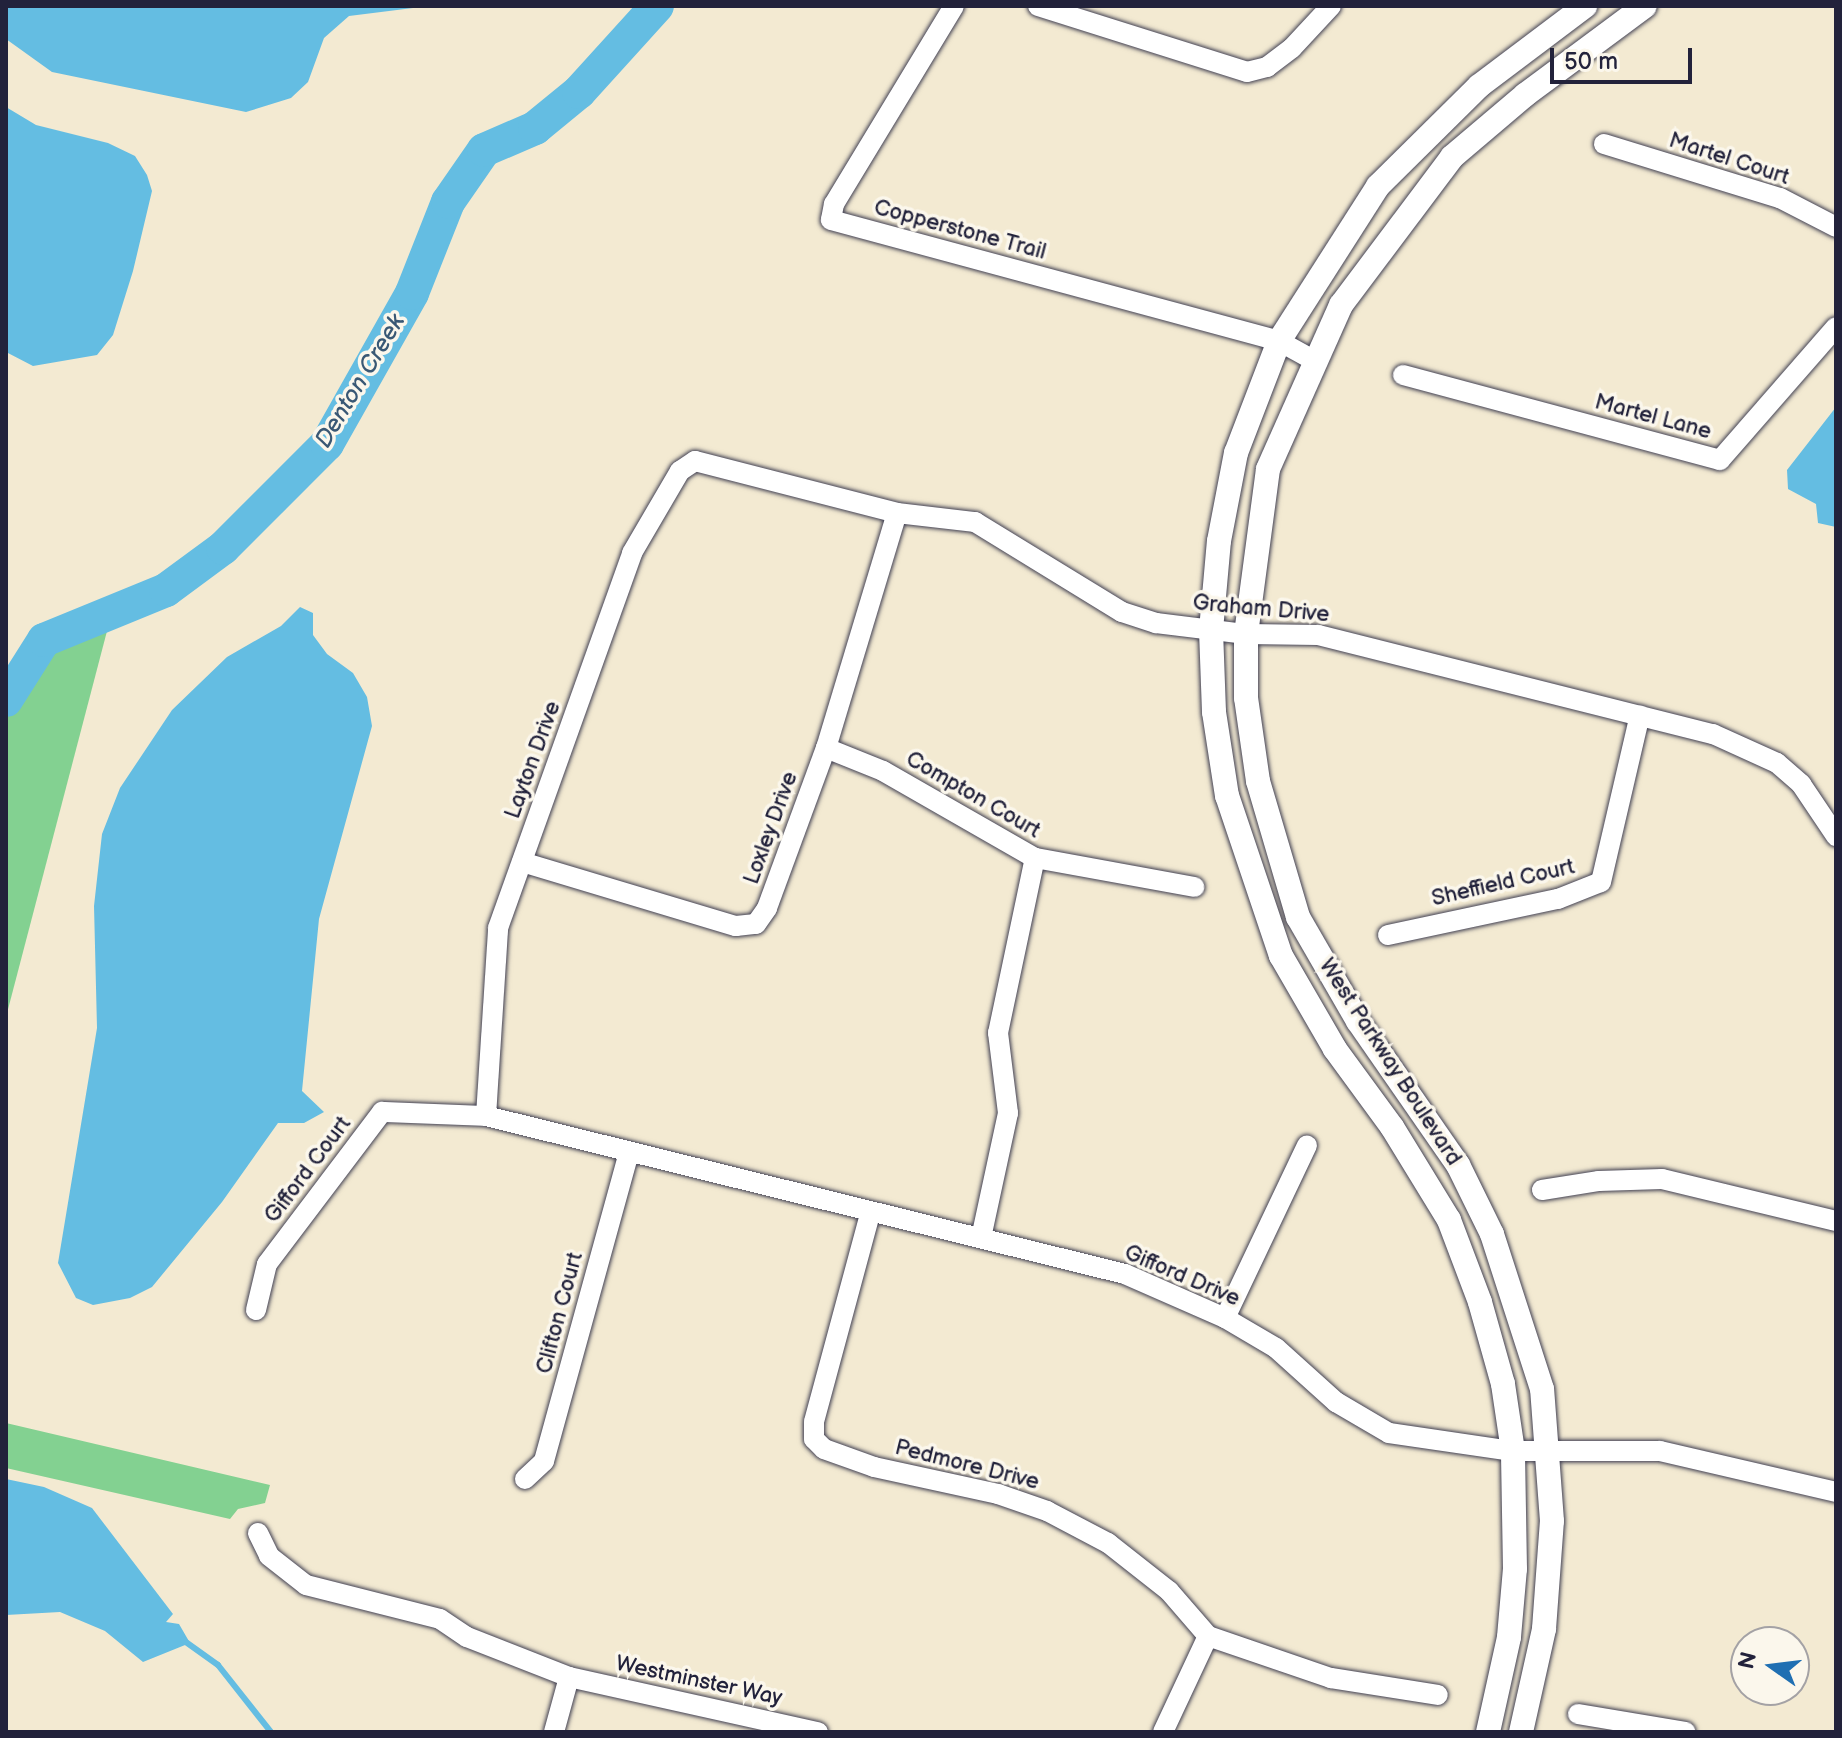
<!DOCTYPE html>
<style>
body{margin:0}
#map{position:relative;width:1842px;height:1738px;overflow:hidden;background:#f3ead2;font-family:"Balsamiq Sans",sans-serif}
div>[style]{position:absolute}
.green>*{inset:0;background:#83d191}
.water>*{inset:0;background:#64bde2}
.stream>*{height:6px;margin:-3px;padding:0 3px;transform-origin:3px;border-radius:3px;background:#64bde2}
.river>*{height:34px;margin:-17px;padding:0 17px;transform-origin:17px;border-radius:17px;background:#64bde2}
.roads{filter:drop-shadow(0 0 2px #414052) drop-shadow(0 0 2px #414052)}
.minor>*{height:20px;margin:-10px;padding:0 10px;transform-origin:10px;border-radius:10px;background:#fff}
.tertiary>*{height:24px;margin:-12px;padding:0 12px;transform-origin:12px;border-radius:12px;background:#fff}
span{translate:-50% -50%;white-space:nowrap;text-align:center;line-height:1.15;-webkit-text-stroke:7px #fbf7ec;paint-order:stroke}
.street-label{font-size:22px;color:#22223b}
.water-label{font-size:24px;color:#395875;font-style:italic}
.frame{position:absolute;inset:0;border:8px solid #22223b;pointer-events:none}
.north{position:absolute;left:1730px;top:1626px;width:80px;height:80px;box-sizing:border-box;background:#fbf7ec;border:2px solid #a4a2a5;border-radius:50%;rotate:284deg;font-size:22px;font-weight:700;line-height:32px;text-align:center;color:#22223b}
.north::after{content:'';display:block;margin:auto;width:28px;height:36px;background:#1f6fb2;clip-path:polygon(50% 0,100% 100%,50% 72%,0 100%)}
.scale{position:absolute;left:1550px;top:48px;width:142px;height:36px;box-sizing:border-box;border:4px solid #22223b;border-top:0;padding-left:10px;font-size:24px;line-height:28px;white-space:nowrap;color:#22223b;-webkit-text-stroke:6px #fbf7ec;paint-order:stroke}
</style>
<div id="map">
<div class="green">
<div style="clip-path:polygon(112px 612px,6px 1017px,6px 700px,44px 640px)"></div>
<div style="clip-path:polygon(6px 1423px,270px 1485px,265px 1503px,238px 1509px,230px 1519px,6px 1468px)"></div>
</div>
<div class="water">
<div style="clip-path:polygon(6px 6px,429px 6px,349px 16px,324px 38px,308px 82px,291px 98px,246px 112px,52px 72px,6px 39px)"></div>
<div style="clip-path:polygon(6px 107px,36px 125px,108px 143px,135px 156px,147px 175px,152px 191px,133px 271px,113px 335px,97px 355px,33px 366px,6px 352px)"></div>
<div style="clip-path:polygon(1836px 407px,1836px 527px,1818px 523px,1816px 504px,1788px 489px,1787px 470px)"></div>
<div style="clip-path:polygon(300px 607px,313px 613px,313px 635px,327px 654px,353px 673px,367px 697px,372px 726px,319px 919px,302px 1091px,324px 1112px,304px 1123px,278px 1123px,222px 1202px,152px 1287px,130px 1298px,93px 1305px,76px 1298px,58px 1263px,97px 1028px,94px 906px,102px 834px,120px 788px,172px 710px,227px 657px,281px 626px)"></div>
<div style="clip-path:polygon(6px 1479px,44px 1487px,92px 1508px,173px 1614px,166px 1622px,179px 1624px,190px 1643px,143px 1662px,105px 1631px,60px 1612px,6px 1615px)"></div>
</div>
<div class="stream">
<div style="left:183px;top:1640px;width:43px;rotate:35.5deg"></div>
<div style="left:218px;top:1665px;width:85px;rotate:51.7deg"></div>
</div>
<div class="river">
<div style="left:6px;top:700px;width:71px;rotate:-57.7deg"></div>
<div style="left:44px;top:640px;width:132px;rotate:-22.3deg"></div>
<div style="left:166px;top:590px;width:71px;rotate:-36.4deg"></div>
<div style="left:223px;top:548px;width:147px;rotate:-45deg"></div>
<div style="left:327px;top:444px;width:173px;rotate:-60.6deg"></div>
<div style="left:412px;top:293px;width:98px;rotate:-68.4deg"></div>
<div style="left:448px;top:202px;width:63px;rotate:-55.3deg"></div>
<div style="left:484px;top:150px;width:56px;rotate:-23.3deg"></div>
<div style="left:535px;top:128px;width:57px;rotate:-39.3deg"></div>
<div style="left:579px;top:92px;width:116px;rotate:-47.8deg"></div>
</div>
<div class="roads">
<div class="minor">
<div style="left:954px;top:6px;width:232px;rotate:121.2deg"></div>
<div style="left:834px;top:204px;width:16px;rotate:101deg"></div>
<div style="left:831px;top:220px;width:464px;rotate:15.1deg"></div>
<div style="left:1279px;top:341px;width:39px;rotate:29deg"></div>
<div style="left:1038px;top:6px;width:219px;rotate:17.5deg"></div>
<div style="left:1247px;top:72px;width:21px;rotate:-14deg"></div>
<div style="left:1267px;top:67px;width:31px;rotate:-37deg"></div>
<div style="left:1292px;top:48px;width:57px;rotate:-47.1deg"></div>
<div style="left:1604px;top:144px;width:184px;rotate:17.1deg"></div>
<div style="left:1780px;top:198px;width:63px;rotate:27.4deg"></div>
<div style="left:1403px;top:375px;width:328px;rotate:15deg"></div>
<div style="left:1720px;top:460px;width:176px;rotate:-48.9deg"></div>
<div style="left:826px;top:748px;width:61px;rotate:22deg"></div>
<div style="left:883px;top:771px;width:175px;rotate:29.8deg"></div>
<div style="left:1035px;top:858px;width:162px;rotate:10.3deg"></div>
<div style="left:522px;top:862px;width:223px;rotate:16.7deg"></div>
<div style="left:736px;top:926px;width:20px;rotate:-6deg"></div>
<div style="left:756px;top:924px;width:19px;rotate:-55deg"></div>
<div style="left:767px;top:908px;width:171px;rotate:-69.8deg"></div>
<div style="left:826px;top:748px;width:245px;rotate:-73.2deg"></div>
<div style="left:1388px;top:935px;width:174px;rotate:-12deg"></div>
<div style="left:1558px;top:899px;width:46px;rotate:-21.6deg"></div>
<div style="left:1601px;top:882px;width:171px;rotate:-76.9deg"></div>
<div style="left:486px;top:1116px;width:188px;rotate:-86.3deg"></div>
<div style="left:498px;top:928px;width:398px;rotate:-70.3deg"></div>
<div style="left:632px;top:553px;width:95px;rotate:-59.7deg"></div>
<div style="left:680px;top:471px;width:18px;rotate:-34deg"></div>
<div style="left:695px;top:461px;width:209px;rotate:14.4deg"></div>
<div style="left:897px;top:513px;width:79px;rotate:6.6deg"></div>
<div style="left:975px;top:522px;width:172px;rotate:31.5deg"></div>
<div style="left:1122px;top:612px;width:36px;rotate:18deg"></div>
<div style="left:1156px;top:623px;width:91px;rotate:7deg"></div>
<div style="left:1246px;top:634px;width:72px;rotate:0.8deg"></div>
<div style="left:1318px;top:635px;width:407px;rotate:14.1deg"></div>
<div style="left:1713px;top:734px;width:70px;rotate:24.4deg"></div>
<div style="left:1777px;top:763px;width:32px;rotate:41deg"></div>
<div style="left:1801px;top:784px;width:63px;rotate:56.1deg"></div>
<div style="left:1542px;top:1190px;width:58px;rotate:-9deg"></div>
<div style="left:1599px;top:1181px;width:63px;rotate:-1.8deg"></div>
<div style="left:1662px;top:1179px;width:179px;rotate:13.6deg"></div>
<div style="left:870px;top:1214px;width:215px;rotate:105.1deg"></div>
<div style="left:814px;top:1422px;width:17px;rotate:90deg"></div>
<div style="left:814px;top:1439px;width:14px;rotate:45deg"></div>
<div style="left:824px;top:1449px;width:53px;rotate:19.8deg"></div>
<div style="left:874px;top:1467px;width:127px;rotate:12.3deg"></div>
<div style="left:998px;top:1494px;width:52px;rotate:19.1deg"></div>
<div style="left:1047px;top:1511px;width:69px;rotate:27.7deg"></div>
<div style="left:1108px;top:1543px;width:78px;rotate:38.2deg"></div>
<div style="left:1169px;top:1591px;width:60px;rotate:49.1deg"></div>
<div style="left:1208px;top:1636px;width:130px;rotate:18.9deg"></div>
<div style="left:1331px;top:1678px;width:108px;rotate:9deg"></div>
<div style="left:981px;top:1238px;width:128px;rotate:-77.8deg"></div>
<div style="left:1008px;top:1113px;width:81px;rotate:-97.1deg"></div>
<div style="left:998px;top:1033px;width:179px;rotate:-78.1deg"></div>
<div style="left:256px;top:1310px;width:47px;rotate:-76.6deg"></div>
<div style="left:267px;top:1264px;width:191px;rotate:-52.9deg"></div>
<div style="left:382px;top:1112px;width:104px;rotate:2.2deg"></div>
<div style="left:486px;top:1116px;width:658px;rotate:13.89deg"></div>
<div style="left:1125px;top:1274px;width:109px;rotate:23.7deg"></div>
<div style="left:1225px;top:1318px;width:59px;rotate:30.5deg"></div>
<div style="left:1276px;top:1348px;width:81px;rotate:42deg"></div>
<div style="left:1336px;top:1402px;width:61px;rotate:30.3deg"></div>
<div style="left:1389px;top:1433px;width:125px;rotate:8.3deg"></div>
<div style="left:1513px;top:1451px;width:147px"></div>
<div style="left:1660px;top:1451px;width:181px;rotate:13.1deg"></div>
<div style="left:1225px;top:1318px;width:191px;rotate:-64.6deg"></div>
<div style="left:525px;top:1479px;width:26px;rotate:-43deg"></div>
<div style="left:544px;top:1461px;width:320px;rotate:-74.6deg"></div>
<div style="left:258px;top:1533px;width:25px;rotate:64deg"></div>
<div style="left:269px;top:1556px;width:47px;rotate:38.1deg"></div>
<div style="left:306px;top:1585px;width:138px;rotate:14.2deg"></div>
<div style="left:440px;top:1619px;width:32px;rotate:34deg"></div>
<div style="left:467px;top:1637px;width:110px;rotate:21.4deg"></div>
<div style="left:569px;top:1677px;width:255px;rotate:12.5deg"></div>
<div style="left:1578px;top:1714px;width:109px;rotate:9.5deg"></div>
<div style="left:554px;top:1732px;width:57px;rotate:-74.7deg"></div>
<div style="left:1163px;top:1732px;width:106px;rotate:-64.9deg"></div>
</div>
<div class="tertiary">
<div style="left:1488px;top:1732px;width:97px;rotate:-77.5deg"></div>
<div style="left:1509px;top:1637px;width:68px;rotate:-85deg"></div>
<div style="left:1515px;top:1569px;width:118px;rotate:-91deg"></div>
<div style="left:1513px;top:1451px;width:68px;rotate:-98.5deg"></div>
<div style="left:1503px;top:1384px;width:85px;rotate:-105.7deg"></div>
<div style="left:1480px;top:1302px;width:88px;rotate:-110.7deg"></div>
<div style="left:1449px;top:1220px;width:109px;rotate:-121.5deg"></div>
<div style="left:1392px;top:1127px;width:97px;rotate:-126.2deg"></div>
<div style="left:1335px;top:1049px;width:108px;rotate:-120.1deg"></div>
<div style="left:1281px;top:956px;width:169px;rotate:-108.6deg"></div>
<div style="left:1227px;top:796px;width:85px;rotate:-98.8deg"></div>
<div style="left:1214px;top:712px;width:82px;rotate:-92.1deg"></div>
<div style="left:1211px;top:630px;width:89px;rotate:-84.9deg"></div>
<div style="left:1219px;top:541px;width:90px;rotate:-79.1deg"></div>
<div style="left:1236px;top:453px;width:120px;rotate:-69deg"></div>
<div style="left:1279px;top:341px;width:184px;rotate:-57.4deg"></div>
<div style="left:1378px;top:186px;width:142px;rotate:-44.7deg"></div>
<div style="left:1479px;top:86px;width:133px;rotate:-37deg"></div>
<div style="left:1521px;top:1732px;width:106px;rotate:-77.4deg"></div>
<div style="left:1544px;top:1629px;width:108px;rotate:-85.8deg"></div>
<div style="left:1552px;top:1521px;width:132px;rotate:-94.3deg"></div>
<div style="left:1542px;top:1389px;width:163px;rotate:-107.9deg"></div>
<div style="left:1492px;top:1234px;width:77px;rotate:-116.2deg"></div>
<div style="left:1458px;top:1165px;width:175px;rotate:-124.8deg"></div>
<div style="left:1358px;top:1021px;width:120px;rotate:-120deg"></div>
<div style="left:1298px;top:917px;width:142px;rotate:-106.4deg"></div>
<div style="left:1258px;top:781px;width:84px;rotate:-98.2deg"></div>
<div style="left:1246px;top:698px;width:64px;rotate:-90deg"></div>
<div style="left:1246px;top:634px;width:166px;rotate:-82.4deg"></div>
<div style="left:1268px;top:469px;width:180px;rotate:-66deg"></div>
<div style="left:1341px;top:305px;width:185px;rotate:-53.1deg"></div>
<div style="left:1452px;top:157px;width:96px;rotate:-40.3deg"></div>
<div style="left:1525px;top:95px;width:149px;rotate:-36.6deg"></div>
</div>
</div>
<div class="street-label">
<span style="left:1729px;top:159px;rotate:18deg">Martel Court</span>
<span style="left:960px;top:230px;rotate:15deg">Copperstone Trail</span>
<span style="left:1653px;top:417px;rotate:15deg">Martel Lane</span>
<span style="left:1261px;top:609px;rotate:5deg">Graham Drive</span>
<span style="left:533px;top:760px;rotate:-70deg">Layton Drive</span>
<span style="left:973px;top:795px;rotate:30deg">Compton Court</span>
<span style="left:771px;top:828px;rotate:-70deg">Loxley Drive</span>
<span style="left:1503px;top:883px;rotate:-13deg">Sheffield Court</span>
<span style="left:1390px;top:1062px;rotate:57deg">West Parkway Boulevard</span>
<span style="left:308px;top:1170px;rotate:-53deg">Gifford Court</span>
<span style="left:1182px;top:1276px;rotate:23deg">Gifford Drive</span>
<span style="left:560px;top:1313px;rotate:-75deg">Clifton Court</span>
<span style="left:967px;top:1465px;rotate:14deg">Pedmore Drive</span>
<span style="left:699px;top:1681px;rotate:12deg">Westminster Way</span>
</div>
<div class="water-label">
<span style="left:360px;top:381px;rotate:-59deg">Denton Creek</span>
</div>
<div class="frame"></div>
<div class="north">N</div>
<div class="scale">50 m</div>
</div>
